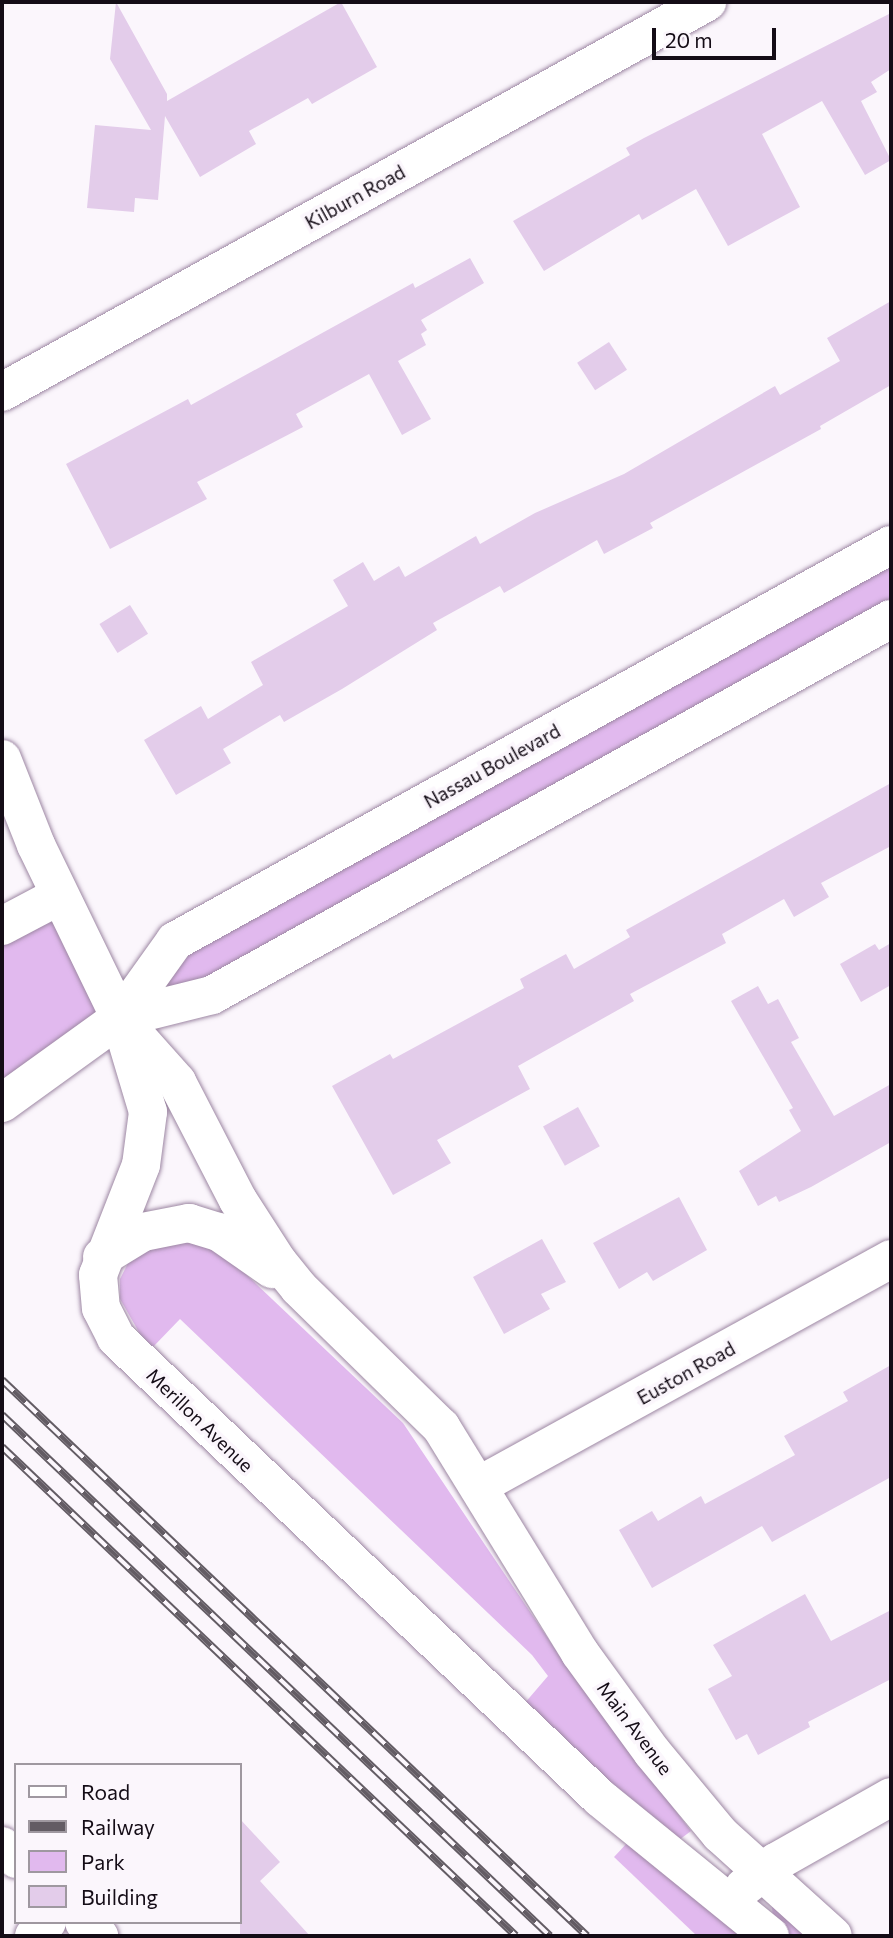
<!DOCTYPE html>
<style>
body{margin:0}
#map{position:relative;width:893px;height:1938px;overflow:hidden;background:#fbf6fc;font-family:Commissioner,sans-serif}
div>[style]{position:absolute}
.green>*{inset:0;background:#e1b9ee}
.building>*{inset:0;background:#e3ccea;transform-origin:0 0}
.roads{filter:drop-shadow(0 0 2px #9d87a3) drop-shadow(0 0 2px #9d87a3)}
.minor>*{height:38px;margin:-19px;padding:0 19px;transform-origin:19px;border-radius:19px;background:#fff}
.major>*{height:38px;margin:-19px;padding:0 19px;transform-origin:19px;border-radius:19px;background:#fff}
.rail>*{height:8px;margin-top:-4px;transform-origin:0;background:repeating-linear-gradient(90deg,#fbf6fc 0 16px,#635c64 0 32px);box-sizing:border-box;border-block:2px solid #635c64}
span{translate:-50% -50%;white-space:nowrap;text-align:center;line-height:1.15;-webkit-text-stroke:7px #fbf6fc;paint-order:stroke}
.street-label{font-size:19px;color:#140c16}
.frame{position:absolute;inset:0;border:4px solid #140c16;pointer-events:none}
.legend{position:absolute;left:14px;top:1763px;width:228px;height:161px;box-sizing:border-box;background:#fbf6fc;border:2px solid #9f98a0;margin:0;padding:9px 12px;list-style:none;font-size:21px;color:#140c16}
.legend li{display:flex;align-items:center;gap:14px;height:35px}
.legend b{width:35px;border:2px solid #9f98a0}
.scale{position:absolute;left:652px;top:28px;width:124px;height:32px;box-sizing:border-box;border:4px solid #140c16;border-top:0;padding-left:9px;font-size:21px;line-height:24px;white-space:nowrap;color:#140c16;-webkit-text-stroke:5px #fbf6fc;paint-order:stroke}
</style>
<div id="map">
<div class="green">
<div style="clip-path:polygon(891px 545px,891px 616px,276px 958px,144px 997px,175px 941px)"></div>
<div style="clip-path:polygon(59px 896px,120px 1018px,2px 1109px,2px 926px)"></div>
<div style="clip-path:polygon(170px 1237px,215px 1245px,403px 1423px,578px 1683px,691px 1831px,675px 1843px,524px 1704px,548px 1676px,532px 1655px,180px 1319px,153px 1347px,140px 1334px,120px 1299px,120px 1279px,131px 1257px)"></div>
<div style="clip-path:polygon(628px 1842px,747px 1936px,697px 1936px,614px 1857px)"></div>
<div style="clip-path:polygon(772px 1906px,832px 1936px,784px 1936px,773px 1920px)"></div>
</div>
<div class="building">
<div style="clip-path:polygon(116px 2px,167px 94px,167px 101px,341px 2px,377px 67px,312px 104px,308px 98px,249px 131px,256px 144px,200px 177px,165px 116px,158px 200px,135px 198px,134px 212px,87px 208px,95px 125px,151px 130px,110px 59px)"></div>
<div style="clip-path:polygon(891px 13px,891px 69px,871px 82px,877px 92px,861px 101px,891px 160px,865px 175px,822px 101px,762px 134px,800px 207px,728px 246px,696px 189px,642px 220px,639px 214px,544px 271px,513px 221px,630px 155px,626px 148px,644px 138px)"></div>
<div style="clip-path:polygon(470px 258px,484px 283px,421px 320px,427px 330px,421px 334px,426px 345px,398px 361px,431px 419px,402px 435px,369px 374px,296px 414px,303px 427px,197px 482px,207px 499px,110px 549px,66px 464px,188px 399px,191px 405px,413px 283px,415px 288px)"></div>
<div style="clip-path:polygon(891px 301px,891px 385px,820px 426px,821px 429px,650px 523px,653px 528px,604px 554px,597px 540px,504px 593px,500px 586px,433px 623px,437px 630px,342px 689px,284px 722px,280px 715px,223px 749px,231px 763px,176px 795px,144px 740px,201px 706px,208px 719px,263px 685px,251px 662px,348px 606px,333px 580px,363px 562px,374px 581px,399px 566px,405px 577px,476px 536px,480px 544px,535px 513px,624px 474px,775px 386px,780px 395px,840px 361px,827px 338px)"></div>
<div style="left:609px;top:342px;width:33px;height:38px;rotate:57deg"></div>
<div style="left:130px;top:605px;width:34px;height:36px;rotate:58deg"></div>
<div style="clip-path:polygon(891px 783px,891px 846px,821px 883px,829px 897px,794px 917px,784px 899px,722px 934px,726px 943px,630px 994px,634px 1001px,518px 1066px,530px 1089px,437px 1140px,451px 1163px,393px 1195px,332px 1086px,390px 1054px,393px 1059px,524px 988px,520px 979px,566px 954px,574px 969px,630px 937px,626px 930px)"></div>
<div style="clip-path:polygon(891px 943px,891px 985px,861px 1002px,840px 964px,875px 944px,879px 950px)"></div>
<div style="clip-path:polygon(758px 986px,768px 1004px,778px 999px,799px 1038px,791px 1042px,834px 1116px,891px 1084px,891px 1142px,811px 1187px,779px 1202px,776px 1196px,758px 1206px,739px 1171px,801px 1131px,789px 1110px,793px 1108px,731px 1001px)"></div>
<div style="left:578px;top:1107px;width:45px;height:40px;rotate:61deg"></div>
<div style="clip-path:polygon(679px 1197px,707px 1250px,653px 1281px,647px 1272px,619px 1289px,593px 1243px)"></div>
<div style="clip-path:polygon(542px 1239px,566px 1282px,541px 1294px,550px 1309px,504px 1334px,473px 1277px)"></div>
<div style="clip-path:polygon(891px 1365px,891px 1477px,772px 1542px,762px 1526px,652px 1588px,619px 1530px,652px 1511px,658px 1521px,701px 1496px,705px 1504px,795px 1455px,784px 1436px,848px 1401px,843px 1392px)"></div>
<div style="clip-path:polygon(805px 1594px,831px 1641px,891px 1610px,891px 1679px,808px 1722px,810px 1727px,758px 1755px,747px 1734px,736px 1740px,708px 1689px,732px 1676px,713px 1645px)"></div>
<div style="clip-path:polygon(240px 1819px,280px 1862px,260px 1881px,310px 1936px,240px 1936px)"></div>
</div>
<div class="roads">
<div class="minor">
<div style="left:2px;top:392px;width:806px;rotate:-28.95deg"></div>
<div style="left:2px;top:759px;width:92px;rotate:68.4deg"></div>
<div style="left:36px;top:845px;width:192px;rotate:64.1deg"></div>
<div style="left:120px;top:1018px;width:98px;rotate:73.4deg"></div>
<div style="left:148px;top:1112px;width:53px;rotate:97.5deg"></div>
<div style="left:141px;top:1165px;width:118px;rotate:111.4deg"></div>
<div style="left:98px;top:1275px;width:33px;rotate:85deg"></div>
<div style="left:101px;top:1308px;width:34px;rotate:63deg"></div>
<div style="left:116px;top:1338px;width:668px;rotate:43.54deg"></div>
<div style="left:600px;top:1798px;width:219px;rotate:39.1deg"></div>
<div style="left:2px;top:926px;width:64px;rotate:-27.8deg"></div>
<div style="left:128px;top:1027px;width:74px;rotate:48.3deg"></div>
<div style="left:177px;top:1082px;width:133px;rotate:62.7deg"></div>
<div style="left:238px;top:1200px;width:74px;rotate:57.2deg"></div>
<div style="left:278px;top:1262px;width:33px;rotate:51deg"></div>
<div style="left:299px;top:1288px;width:199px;rotate:44.4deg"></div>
<div style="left:441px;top:1427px;width:265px;rotate:58.4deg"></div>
<div style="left:580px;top:1653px;width:122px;rotate:54deg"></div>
<div style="left:652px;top:1752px;width:107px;rotate:50.3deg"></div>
<div style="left:720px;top:1834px;width:152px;rotate:42.1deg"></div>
<div style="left:102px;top:1257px;width:48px;rotate:-31.4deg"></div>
<div style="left:143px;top:1232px;width:47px;rotate:-11.1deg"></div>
<div style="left:189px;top:1223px;width:31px;rotate:17deg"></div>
<div style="left:219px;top:1232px;width:65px;rotate:34.9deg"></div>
<div style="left:480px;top:1485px;width:469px;rotate:-28.8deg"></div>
<div style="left:2px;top:1846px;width:19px;rotate:43deg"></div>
<div style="left:744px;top:1887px;width:41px;rotate:-38deg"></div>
<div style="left:776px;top:1862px;width:132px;rotate:-29.5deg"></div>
<div style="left:84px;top:1922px;width:21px;rotate:43deg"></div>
<div style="left:34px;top:1936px;width:19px;rotate:-47deg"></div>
</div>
<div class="major">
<div style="left:120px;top:1018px;width:95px;rotate:-54.5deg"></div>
<div style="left:175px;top:941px;width:818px;rotate:-28.95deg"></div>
<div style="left:2px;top:1103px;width:145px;rotate:-35.8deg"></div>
<div style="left:120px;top:1018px;width:95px;rotate:-14deg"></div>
<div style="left:212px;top:995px;width:776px;rotate:-28.98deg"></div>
</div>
</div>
<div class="rail">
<div style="left:2px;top:1380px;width:807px;rotate:43.54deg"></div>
<div style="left:2px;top:1415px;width:756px;rotate:43.55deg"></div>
<div style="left:2px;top:1447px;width:709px;rotate:43.57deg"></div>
</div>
<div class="street-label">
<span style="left:355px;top:197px;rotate:-29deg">Kilburn Road</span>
<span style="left:492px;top:766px;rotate:-29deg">Nassau Boulevard</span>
<span style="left:686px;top:1373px;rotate:-29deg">Euston Road</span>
<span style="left:200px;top:1420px;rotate:44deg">Merillon Avenue</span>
<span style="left:635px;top:1728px;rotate:53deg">Main Avenue</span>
</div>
<div class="frame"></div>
<ul class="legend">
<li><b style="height:9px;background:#fff"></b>Road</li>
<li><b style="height:9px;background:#635c64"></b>Railway</li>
<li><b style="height:19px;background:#e1b9ee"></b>Park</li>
<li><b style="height:19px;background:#e3ccea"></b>Building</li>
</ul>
<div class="scale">20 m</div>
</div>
